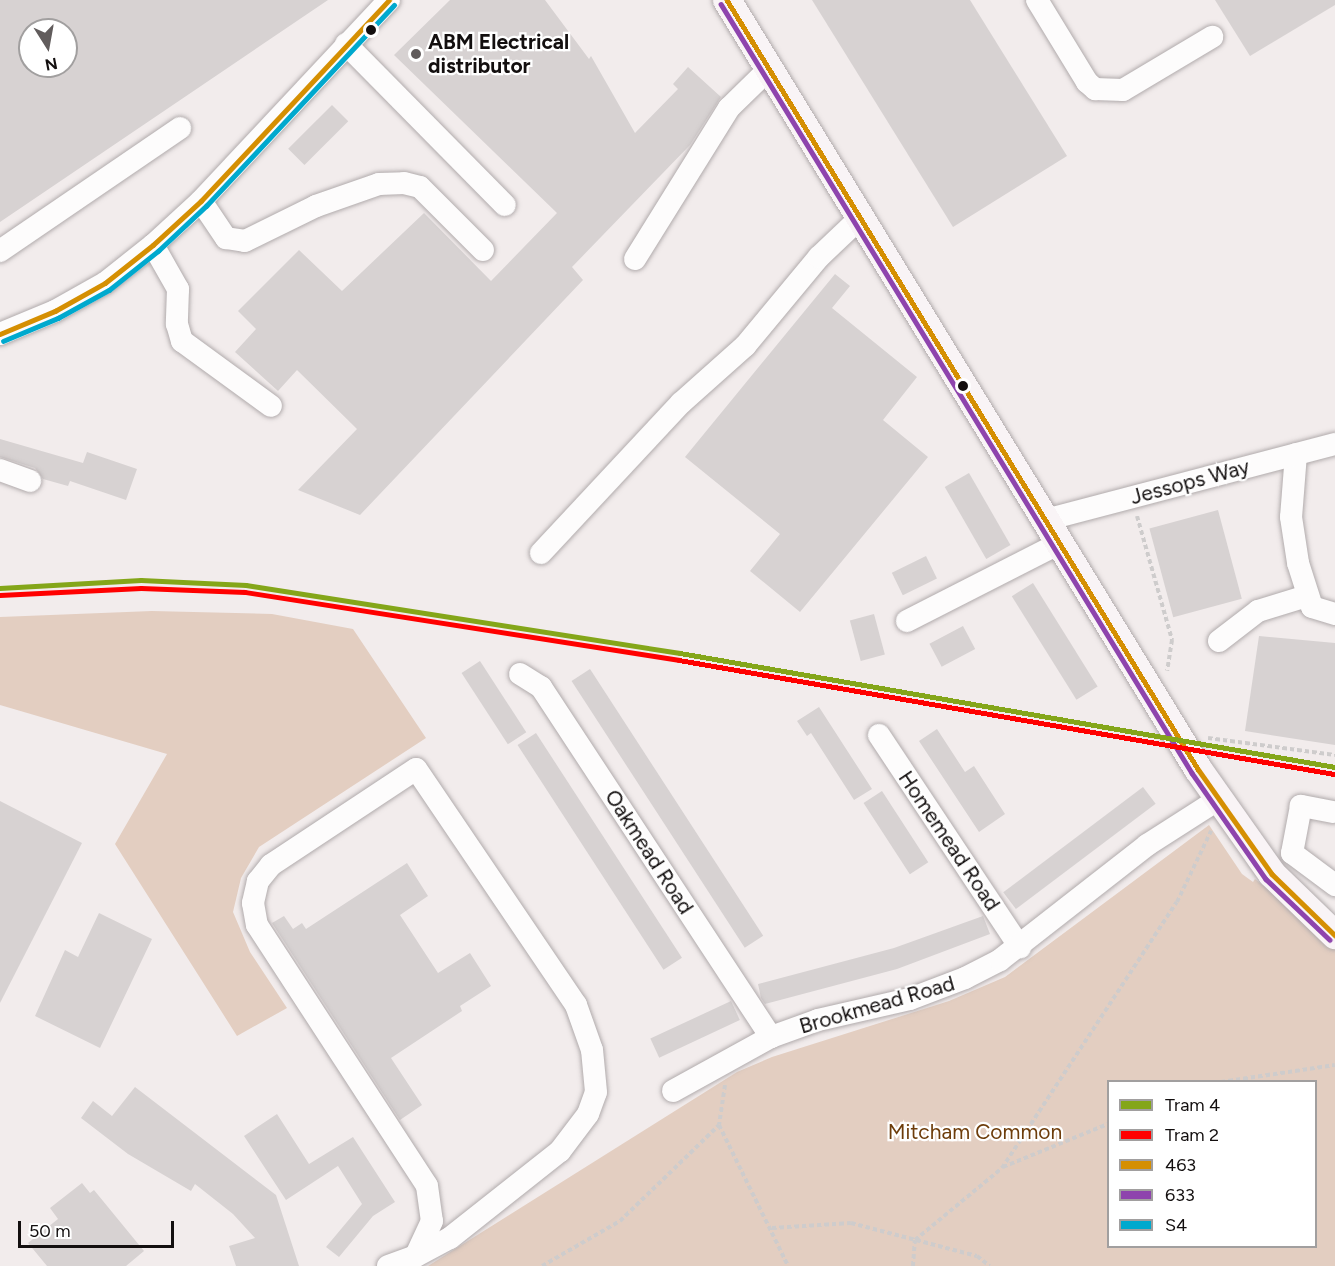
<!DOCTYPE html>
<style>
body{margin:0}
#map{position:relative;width:1335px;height:1266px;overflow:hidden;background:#f2ecec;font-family:Figtree,sans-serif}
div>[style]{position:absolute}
.green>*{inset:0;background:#e3cec1}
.building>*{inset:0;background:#d7d2d2;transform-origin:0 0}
.path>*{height:4px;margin-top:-2px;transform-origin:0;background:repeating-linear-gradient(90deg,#cecccc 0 4.5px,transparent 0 7.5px)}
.roads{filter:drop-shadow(0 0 2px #b1abac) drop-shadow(0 0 2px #b1abac)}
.minor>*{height:22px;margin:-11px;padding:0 11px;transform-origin:11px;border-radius:11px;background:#fdfcfc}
.major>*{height:28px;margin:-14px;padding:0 14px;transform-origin:14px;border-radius:14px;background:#f9f4f6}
.bus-1>*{height:4.5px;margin:-2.25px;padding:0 2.25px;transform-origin:2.25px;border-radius:2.25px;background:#d58f02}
.bus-2>*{height:4.5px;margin:-2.25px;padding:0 2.25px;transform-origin:2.25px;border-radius:2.25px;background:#8e44ad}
.bus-3>*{height:4.5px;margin:-2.25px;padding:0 2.25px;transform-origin:2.25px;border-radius:2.25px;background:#00a9ce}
.tram-1>*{height:4.5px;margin:-2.25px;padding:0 2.25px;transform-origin:2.25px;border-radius:2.25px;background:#84a619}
.tram-2>*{height:4.5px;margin:-2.25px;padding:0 2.25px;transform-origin:2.25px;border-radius:2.25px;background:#f00}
.dots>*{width:16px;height:16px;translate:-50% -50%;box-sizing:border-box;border:3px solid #fff;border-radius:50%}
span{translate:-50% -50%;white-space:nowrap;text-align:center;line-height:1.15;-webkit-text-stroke:4.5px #fff;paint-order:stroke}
.poi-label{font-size:21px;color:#130f0f;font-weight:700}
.left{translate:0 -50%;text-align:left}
.street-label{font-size:21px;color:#130f0f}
.park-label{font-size:21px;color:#6d3c0a}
.legend{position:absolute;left:1107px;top:1080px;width:210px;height:168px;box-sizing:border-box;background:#fff;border:2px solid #a19f9f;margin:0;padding:8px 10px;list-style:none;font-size:18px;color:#130f0f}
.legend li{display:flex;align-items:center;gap:12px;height:30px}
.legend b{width:30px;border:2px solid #a19f9f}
.north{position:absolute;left:18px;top:18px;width:60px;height:60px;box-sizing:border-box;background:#fff;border:2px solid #a19f9f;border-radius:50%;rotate:169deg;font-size:16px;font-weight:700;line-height:24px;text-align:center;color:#130f0f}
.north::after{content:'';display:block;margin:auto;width:21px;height:27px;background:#615c5c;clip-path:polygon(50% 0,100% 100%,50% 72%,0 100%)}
.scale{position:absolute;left:18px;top:1221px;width:156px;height:27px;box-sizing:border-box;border:3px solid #130f0f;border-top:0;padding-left:8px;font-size:18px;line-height:21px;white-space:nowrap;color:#130f0f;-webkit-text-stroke:4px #fff;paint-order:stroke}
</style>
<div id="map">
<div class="green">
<div style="clip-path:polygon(152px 611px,272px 614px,353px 629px,426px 738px,259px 847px,241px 878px,233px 912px,250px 952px,287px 1008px,237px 1036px,115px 844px,167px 754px,0 705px,0 617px)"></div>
<div style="clip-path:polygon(evenodd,1209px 825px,1242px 874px,1253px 882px,1255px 879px,1335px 943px,1335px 1266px,428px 1266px,737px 1072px,772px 1057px,949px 1001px,1005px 977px,1209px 825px,1108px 1082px,1316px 1082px,1316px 1246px,1108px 1246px,1108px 1082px)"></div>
</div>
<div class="building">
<div style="clip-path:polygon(evenodd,0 0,328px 0,0 222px,0 0,30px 30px,66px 30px,66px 66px,30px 66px,30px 30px)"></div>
<div style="clip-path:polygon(450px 0,545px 0,589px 59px,591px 56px,635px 133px,678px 89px,673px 84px,688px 67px,721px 97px,690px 145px,572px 267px,583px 280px,360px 515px,298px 490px,357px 429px,297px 370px,278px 391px,235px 352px,256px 329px,238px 311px,299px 250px,342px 291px,424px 213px,491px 281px,557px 213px,394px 55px)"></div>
<div style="clip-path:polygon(812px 0,970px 0,1067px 156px,953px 227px)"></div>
<div style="clip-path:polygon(1215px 0,1335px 0,1335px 5px,1250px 56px)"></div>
<div style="left:332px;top:105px;width:23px;height:62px;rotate:45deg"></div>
<div style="clip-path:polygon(835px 274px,850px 286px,832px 308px,917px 377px,883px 420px,928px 457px,800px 612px,750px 571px,780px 534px,685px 457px)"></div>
<div style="clip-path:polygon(0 439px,83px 463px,87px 452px,137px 469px,126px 500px,70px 481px,68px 486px,43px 479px,35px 468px,0 457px)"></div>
<div style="left:969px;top:473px;width:83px;height:28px;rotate:60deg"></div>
<div style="left:1218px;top:510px;width:92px;height:71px;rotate:75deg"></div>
<div style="left:926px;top:556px;width:25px;height:38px;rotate:64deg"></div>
<div style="left:1033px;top:583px;width:122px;height:25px;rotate:58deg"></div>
<div style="left:874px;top:614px;width:42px;height:25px;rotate:75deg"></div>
<div style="left:963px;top:626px;width:26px;height:38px;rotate:62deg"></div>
<div style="clip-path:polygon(1259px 636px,1335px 643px,1335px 745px,1245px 731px)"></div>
<div style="left:480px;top:661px;width:85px;height:22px;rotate:57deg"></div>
<div style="left:590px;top:669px;width:318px;height:22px;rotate:57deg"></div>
<div style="clip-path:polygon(819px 707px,872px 789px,854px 800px,811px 733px,807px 736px,797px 721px)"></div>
<div style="clip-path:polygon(937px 729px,965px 772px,974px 766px,1005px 814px,979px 832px,919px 741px)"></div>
<div style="left:536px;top:733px;width:268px;height:22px;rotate:57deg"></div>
<div style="left:1143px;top:787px;width:21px;height:175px;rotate:53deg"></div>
<div style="left:882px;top:791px;width:85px;height:22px;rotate:57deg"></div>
<div style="clip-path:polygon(0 801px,82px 843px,0 1003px)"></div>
<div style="clip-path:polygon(407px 863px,428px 896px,400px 915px,438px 973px,470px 953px,491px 986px,460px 1006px,462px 1011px,391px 1058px,422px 1105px,400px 1120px,272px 923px,284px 916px,293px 929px,302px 923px,306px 929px)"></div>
<div style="clip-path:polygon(99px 913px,152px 939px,100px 1048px,35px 1016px,65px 950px,78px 957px)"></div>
<div style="clip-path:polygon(983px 916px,990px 934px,897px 969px,765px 1004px,761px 998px,758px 984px,894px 948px)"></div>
<div style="left:731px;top:1001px;width:21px;height:89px;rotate:65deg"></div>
<div style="clip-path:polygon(135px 1087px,276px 1195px,299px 1266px,236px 1266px,229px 1246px,255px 1238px,233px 1214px,195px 1184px,191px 1191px,128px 1154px,81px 1118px,93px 1101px,112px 1116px)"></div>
<div style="clip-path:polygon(277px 1114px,309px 1164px,353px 1137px,395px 1202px,373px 1216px,339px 1257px,326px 1247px,362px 1204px,338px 1166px,286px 1200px,244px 1136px)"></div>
<div style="clip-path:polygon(82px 1183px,90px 1193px,94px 1190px,144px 1251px,126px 1266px,47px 1266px,28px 1243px,58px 1219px,50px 1208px)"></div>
</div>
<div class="path">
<div style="left:1137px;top:516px;width:129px;rotate:74.2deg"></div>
<div style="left:1172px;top:640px;width:31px;rotate:99deg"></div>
<div style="left:1208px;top:738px;width:128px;rotate:7.6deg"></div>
<div style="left:1221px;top:1082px;width:115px;rotate:-8.5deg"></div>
<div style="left:725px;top:1085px;width:40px;rotate:98.5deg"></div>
<div style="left:719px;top:1125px;width:157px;rotate:63.9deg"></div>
<div style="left:1003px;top:1167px;width:113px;rotate:-22.3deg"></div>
<div style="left:772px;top:1228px;width:79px;rotate:-3.6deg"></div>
<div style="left:851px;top:1223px;width:130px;rotate:14.7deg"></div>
<div style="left:977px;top:1256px;width:16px;rotate:38deg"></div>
<div style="left:542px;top:1266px;width:90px;rotate:-30deg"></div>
<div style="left:620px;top:1221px;width:138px;rotate:-44.1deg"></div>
<div style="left:913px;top:1266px;width:26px;rotate:-86deg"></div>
<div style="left:915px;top:1240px;width:113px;rotate:-39.6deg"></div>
<div style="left:1002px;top:1168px;width:318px;rotate:-56.7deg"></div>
<div style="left:1177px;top:902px;width:79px;rotate:-64.4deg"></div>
</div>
<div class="roads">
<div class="minor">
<div style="left:1037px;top:0;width:96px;rotate:58.6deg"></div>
<div style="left:1087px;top:82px;width:11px;rotate:41deg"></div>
<div style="left:1095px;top:89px;width:28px;rotate:2deg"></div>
<div style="left:1123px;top:90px;width:104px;rotate:-30.8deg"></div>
<div style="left:346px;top:44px;width:226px;rotate:45.4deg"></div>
<div style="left:201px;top:201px;width:45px;rotate:56deg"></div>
<div style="left:226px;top:238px;width:19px;rotate:9deg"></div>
<div style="left:245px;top:241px;width:79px;rotate:-26.2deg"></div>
<div style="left:316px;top:206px;width:67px;rotate:-19.2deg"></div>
<div style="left:379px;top:184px;width:25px;rotate:-2deg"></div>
<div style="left:404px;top:183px;width:16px;rotate:14deg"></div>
<div style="left:420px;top:187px;width:89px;rotate:45deg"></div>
<div style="left:153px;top:245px;width:51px;rotate:60.4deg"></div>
<div style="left:178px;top:289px;width:35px;rotate:92deg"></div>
<div style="left:177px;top:324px;width:18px;rotate:74deg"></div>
<div style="left:182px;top:341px;width:110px;rotate:36.1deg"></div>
<div style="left:0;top:251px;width:218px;rotate:-34.3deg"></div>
<div style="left:635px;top:259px;width:178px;rotate:-58.1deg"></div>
<div style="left:729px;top:108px;width:56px;rotate:-44.3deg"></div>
<div style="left:0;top:334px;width:60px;rotate:-22.7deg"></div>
<div style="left:55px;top:311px;width:57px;rotate:-29.2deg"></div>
<div style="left:105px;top:283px;width:61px;rotate:-38.4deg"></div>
<div style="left:153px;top:245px;width:65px;rotate:-42.5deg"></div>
<div style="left:201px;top:201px;width:275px;rotate:-46.9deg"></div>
<div style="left:1296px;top:454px;width:63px;rotate:94.5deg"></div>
<div style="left:1291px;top:517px;width:47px;rotate:81.3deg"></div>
<div style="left:1298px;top:563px;width:46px;rotate:72.3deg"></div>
<div style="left:1312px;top:607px;width:24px;rotate:17deg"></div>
<div style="left:0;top:470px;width:32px;rotate:20deg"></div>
<div style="left:1045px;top:520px;width:300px;rotate:-14.7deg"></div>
<div style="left:541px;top:553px;width:205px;rotate:-47deg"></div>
<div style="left:681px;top:403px;width:86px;rotate:-41.7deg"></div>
<div style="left:745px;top:346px;width:116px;rotate:-50.3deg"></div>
<div style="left:819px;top:257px;width:58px;rotate:-43.6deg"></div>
<div style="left:907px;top:621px;width:169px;rotate:-27deg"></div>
<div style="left:1219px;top:641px;width:49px;rotate:-37.6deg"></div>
<div style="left:1258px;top:611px;width:51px;rotate:-17deg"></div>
<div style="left:520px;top:674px;width:25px;rotate:32deg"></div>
<div style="left:541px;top:687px;width:419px;rotate:56.7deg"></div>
<div style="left:879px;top:735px;width:255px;rotate:56.4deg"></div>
<div style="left:1333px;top:812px;width:33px;rotate:-169deg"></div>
<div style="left:1301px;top:806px;width:48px;rotate:100.8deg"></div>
<div style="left:1292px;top:853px;width:54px;rotate:36.7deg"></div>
<div style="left:673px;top:1091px;width:112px;rotate:-28.9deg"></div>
<div style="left:771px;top:1037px;width:50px;rotate:-19.9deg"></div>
<div style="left:818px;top:1020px;width:94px;rotate:-12.9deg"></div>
<div style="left:910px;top:999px;width:59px;rotate:-20.9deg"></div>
<div style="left:965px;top:978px;width:39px;rotate:-27deg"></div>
<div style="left:1000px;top:960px;width:187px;rotate:-38deg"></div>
<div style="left:1147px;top:845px;width:85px;rotate:-32.6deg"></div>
<div style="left:388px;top:1266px;width:30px;rotate:-20deg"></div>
<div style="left:416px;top:1256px;width:38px;rotate:-28deg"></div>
<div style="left:450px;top:1238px;width:140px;rotate:-38.3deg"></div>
<div style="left:560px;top:1151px;width:46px;rotate:-52.9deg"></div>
<div style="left:588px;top:1114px;width:23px;rotate:-70deg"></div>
<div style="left:596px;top:1092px;width:42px;rotate:-95.4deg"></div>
<div style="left:592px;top:1050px;width:48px;rotate:-109.6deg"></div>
<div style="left:576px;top:1005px;width:285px;rotate:-124.1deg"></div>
<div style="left:416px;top:769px;width:174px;rotate:146.5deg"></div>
<div style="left:271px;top:865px;width:21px;rotate:129deg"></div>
<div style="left:258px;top:881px;width:23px;rotate:103deg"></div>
<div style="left:253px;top:903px;width:22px;rotate:80deg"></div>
<div style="left:257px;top:925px;width:311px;rotate:56.9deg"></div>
<div style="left:427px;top:1186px;width:35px;rotate:82deg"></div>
<div style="left:432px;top:1221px;width:38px;rotate:115deg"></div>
</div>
<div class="major">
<div style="left:727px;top:0;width:902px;rotate:58.51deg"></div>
<div style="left:1198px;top:769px;width:128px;rotate:54.8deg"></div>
<div style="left:1272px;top:874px;width:88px;rotate:44.1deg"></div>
</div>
</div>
<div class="bus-1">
<div style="left:727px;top:0;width:902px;rotate:58.51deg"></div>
<div style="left:1198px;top:769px;width:128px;rotate:54.8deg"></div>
<div style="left:1272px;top:874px;width:88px;rotate:44.1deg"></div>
<div style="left:0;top:334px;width:60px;rotate:-22.7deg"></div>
<div style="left:55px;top:311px;width:57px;rotate:-29.2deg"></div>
<div style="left:105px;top:283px;width:61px;rotate:-38.4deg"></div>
<div style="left:153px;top:245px;width:65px;rotate:-42.5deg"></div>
<div style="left:201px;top:201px;width:275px;rotate:-46.9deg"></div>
</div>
<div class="bus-2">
<div style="left:721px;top:4px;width:902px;rotate:58.51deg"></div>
<div style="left:1192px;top:773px;width:129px;rotate:55.1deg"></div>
<div style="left:1266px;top:879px;width:88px;rotate:43.6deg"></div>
</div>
<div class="bus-3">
<div style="left:3px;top:341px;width:60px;rotate:-22.7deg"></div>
<div style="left:58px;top:318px;width:58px;rotate:-28.8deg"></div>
<div style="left:109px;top:290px;width:63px;rotate:-38.5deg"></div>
<div style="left:158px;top:251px;width:66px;rotate:-43.2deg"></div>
<div style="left:206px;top:206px;width:275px;rotate:-46.9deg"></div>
</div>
<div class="tram-1">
<div style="left:0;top:588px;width:141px;rotate:-3.2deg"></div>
<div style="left:141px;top:580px;width:105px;rotate:2.7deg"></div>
<div style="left:246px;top:585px;width:439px;rotate:8.9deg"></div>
<div style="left:680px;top:653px;width:665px;rotate:9.87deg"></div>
</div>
<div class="tram-2">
<div style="left:0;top:595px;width:141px;rotate:-2.8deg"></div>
<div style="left:141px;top:588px;width:104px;rotate:2.2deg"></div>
<div style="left:245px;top:592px;width:439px;rotate:8.9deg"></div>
<div style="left:679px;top:660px;width:665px;rotate:9.87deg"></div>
</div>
<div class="dots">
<div style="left:371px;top:30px;background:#130f0f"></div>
<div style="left:416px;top:54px;background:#615c5c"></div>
<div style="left:963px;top:386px;background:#130f0f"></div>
</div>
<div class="poi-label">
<span class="left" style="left:428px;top:54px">ABM Electrical<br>distributor</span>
</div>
<div class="street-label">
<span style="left:1190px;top:482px;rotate:-15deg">Jessops Way</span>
<span style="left:949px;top:841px;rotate:56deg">Homemead Road</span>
<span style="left:649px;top:852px;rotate:57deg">Oakmead Road</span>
<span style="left:877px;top:1005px;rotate:-16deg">Brookmead Road</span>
</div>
<div class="park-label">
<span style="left:975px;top:1132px">Mitcham Common</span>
</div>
<ul class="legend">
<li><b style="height:8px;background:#84a619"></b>Tram 4</li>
<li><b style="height:8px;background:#f00"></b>Tram 2</li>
<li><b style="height:8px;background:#d58f02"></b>463</li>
<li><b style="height:8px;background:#8e44ad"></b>633</li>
<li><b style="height:8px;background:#00a9ce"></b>S4</li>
</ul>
<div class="north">N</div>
<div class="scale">50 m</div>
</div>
